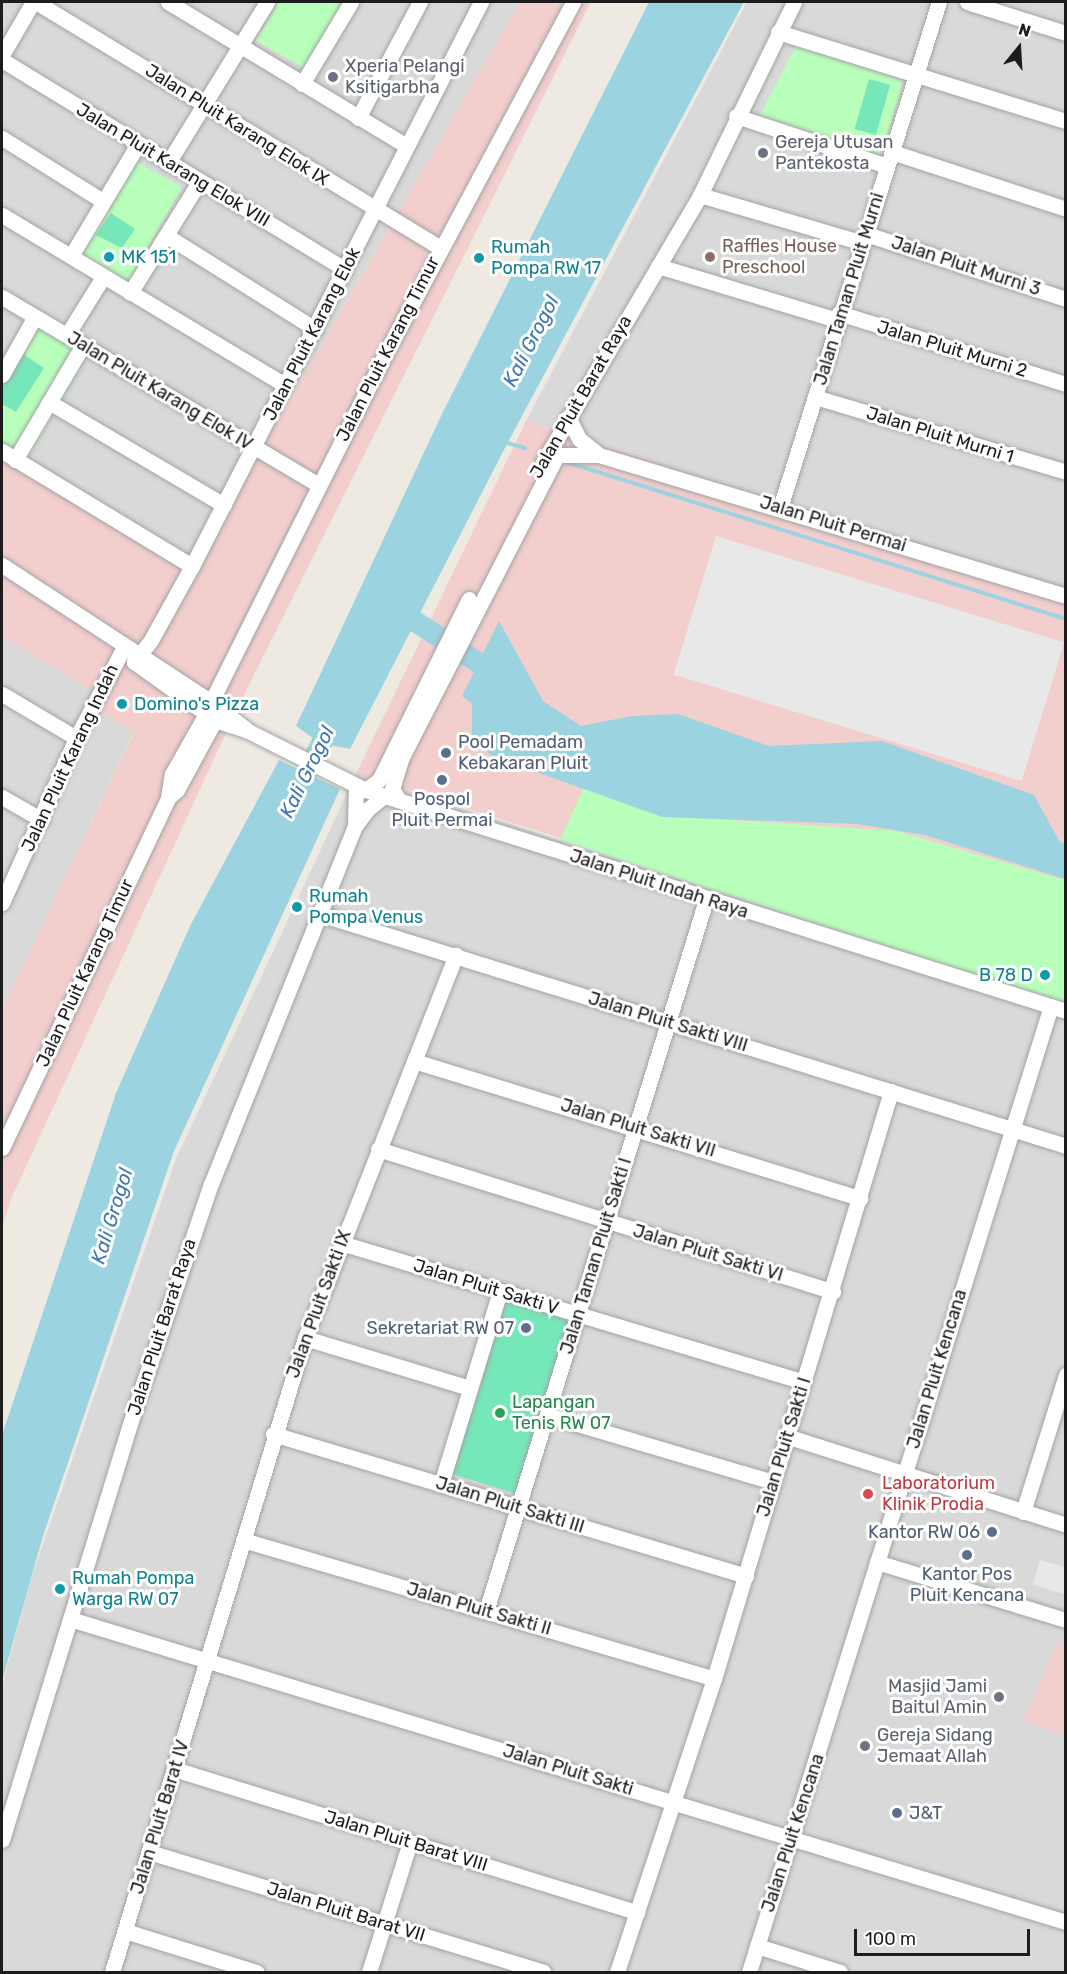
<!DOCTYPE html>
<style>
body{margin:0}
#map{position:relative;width:1067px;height:1974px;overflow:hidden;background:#efeae1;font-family:Rubik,sans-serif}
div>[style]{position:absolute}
.residential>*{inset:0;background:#dad9d9}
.commercial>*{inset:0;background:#f2cecd}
.park>*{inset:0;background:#b8ffbc;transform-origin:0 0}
.pitch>*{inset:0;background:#76e7b9;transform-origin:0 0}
.parking>*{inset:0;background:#e8e8e8;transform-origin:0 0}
.water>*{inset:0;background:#9cd3e1}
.stream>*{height:4px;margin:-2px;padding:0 2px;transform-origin:2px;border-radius:2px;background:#9cd3e1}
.river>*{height:21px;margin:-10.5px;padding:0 10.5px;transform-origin:10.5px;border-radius:10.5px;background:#9cd3e1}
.roads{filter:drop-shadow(0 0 2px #a3a3a3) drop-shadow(0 0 2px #a3a3a3)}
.minor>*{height:15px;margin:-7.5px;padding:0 7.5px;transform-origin:7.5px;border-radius:7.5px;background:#fff}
.dots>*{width:16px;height:16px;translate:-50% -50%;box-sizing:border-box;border:3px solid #fff;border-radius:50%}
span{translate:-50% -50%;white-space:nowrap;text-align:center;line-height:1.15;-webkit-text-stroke:6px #fff;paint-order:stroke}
.worship-label{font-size:18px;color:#5b616d}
.left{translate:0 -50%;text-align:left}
.right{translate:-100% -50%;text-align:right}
.street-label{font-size:18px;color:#1c1c1c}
.education-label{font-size:18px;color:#785e54}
.culture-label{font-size:18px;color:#0d838f}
.service-label{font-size:18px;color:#4e5e75}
.leisure-label{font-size:18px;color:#27864d}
.health-label{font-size:18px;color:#be3a42}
.water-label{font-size:20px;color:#3e78ad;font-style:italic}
.frame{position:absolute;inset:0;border:3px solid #1c1c1c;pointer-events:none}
.north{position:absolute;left:989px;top:18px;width:60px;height:60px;-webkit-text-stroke:4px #fff;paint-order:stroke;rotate:18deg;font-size:16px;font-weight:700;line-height:24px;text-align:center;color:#1c1c1c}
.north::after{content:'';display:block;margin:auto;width:21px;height:27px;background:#1c1c1c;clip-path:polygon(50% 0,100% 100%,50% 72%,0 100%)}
.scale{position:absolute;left:854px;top:1929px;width:176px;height:27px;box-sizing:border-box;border:3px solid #1c1c1c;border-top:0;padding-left:8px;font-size:18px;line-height:21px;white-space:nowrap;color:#1c1c1c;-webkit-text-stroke:4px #fff;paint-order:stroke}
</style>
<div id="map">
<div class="residential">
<div style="clip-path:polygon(2px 2px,520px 2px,198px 559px,2px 442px)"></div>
<div style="clip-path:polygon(747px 2px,1065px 2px,1065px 592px,526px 421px)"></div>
<div style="clip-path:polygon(2px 636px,101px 695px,93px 706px,134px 731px,2px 1011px)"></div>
<div style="clip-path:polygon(356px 774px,1065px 1004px,1065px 1972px,2px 1972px,2px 1686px,31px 1579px,176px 1159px)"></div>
</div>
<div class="commercial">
<div style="clip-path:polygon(520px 2px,591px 2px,238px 707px,11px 1199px,2px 1227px,2px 1011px,134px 732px,92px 706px,100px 695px,2px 636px,2px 442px,198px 559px)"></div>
<div style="clip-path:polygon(526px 421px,1065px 592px,1065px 995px,356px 774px)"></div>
<div style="clip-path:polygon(1059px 1641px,1065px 1643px,1065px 1735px,1023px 1721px)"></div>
</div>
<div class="park">
<div style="clip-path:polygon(279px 2px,347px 2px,308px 70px,256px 41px)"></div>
<div style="clip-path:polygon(797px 44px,904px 77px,879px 162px,756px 123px)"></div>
<div style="left:136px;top:161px;width:53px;height:113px;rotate:30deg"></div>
<div style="clip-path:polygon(40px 325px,89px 354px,28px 459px,2px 444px,2px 388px)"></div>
<div style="clip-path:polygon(588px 778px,701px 818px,896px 831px,1065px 880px,1065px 1004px,560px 840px)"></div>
</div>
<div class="pitch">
<div style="left:869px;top:79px;width:22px;height:52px;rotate:16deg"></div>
<div style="clip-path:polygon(111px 213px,135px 229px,122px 248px,96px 235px)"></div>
<div style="clip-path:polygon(20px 352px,44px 368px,16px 412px,2px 404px,2px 382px)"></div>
<div style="left:505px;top:1300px;width:67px;height:182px;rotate:17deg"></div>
</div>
<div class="parking">
<div style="left:716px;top:536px;width:364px;height:145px;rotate:17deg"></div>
<div style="clip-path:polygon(1040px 1560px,1065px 1567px,1065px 1594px,1033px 1585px)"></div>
</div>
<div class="water">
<div style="clip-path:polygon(649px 2px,744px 2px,508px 442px,350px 749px,320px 743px,296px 726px,441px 416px)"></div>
<div style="clip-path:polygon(499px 621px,543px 701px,581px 726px,632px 716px,678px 714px,769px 746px,882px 741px,1034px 795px,1060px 842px,1065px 844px,1065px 879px,925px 835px,857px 824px,662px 817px,492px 756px,472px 738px,472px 704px,462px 696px)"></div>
<div style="clip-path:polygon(279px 760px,340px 789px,174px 1151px,43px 1536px,2px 1681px,2px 1435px,116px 1093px,190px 926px)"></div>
</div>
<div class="stream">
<div style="left:504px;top:442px;width:22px;rotate:16deg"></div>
<div style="left:563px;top:461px;width:527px;rotate:17.44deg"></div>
</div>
<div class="river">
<div style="left:393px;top:607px;width:61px;rotate:32.9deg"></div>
<div style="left:459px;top:650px;width:33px;rotate:33deg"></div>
<div style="left:487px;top:668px;width:17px;rotate:73deg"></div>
<div style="left:293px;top:798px;width:89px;rotate:-63.1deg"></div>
</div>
<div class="roads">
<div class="minor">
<div style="left:36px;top:2px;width:473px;rotate:31.3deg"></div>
<div style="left:168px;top:2px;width:277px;rotate:31.1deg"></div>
<div style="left:967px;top:2px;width:104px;rotate:17.4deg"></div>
<div style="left:778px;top:32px;width:301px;rotate:17.2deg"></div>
<div style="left:2px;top:55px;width:61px;rotate:-59.7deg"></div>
<div style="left:2px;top:60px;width:402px;rotate:31.4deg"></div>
<div style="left:302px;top:84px;width:96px;rotate:-59.1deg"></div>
<div style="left:736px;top:116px;width:159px;rotate:18.3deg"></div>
<div style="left:358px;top:118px;width:132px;rotate:-61.9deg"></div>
<div style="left:2px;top:138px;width:119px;rotate:32deg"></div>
<div style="left:892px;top:152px;width:183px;rotate:18.1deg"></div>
<div style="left:168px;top:163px;width:189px;rotate:-58.4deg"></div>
<div style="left:700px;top:195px;width:170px;rotate:16.4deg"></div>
<div style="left:2px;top:215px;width:330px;rotate:31deg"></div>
<div style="left:866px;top:234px;width:210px;rotate:18deg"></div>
<div style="left:167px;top:236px;width:175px;rotate:32.1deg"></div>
<div style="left:71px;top:256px;width:131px;rotate:-59.1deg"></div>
<div style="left:658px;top:266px;width:187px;rotate:16.8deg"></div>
<div style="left:130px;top:293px;width:131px;rotate:-58.1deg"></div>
<div style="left:2px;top:297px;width:368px;rotate:30.7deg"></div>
<div style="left:839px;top:313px;width:238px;rotate:17.4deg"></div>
<div style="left:67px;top:335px;width:68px;rotate:-58.2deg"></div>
<div style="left:2px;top:375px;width:65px;rotate:-60.7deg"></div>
<div style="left:815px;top:397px;width:262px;rotate:16.6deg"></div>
<div style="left:49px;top:402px;width:203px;rotate:30.5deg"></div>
<div style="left:568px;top:417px;width:25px;rotate:63deg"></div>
<div style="left:579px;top:439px;width:23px;rotate:38deg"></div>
<div style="left:2px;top:451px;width:222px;rotate:31.2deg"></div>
<div style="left:15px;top:460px;width:134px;rotate:-59.4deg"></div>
<div style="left:543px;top:462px;width:310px;rotate:-59.5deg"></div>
<div style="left:700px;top:195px;width:215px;rotate:-64deg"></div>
<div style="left:780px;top:508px;width:530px;rotate:-72.56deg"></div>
<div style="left:2px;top:565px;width:250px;rotate:33.2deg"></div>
<div style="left:211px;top:702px;width:44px;rotate:37.6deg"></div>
<div style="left:135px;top:655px;width:7px;rotate:98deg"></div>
<div style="left:134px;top:662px;width:100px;rotate:35.6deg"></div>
<div style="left:215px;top:720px;width:35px;rotate:18deg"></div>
<div style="left:248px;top:731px;width:132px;rotate:26.6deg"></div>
<div style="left:366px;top:790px;width:734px;rotate:17.52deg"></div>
<div style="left:134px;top:662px;width:28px;rotate:-52deg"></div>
<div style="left:151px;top:640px;width:85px;rotate:-61deg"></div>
<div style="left:192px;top:566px;width:634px;rotate:-62.87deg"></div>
<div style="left:2px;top:694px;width:86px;rotate:30.7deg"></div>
<div style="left:211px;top:702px;width:380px;rotate:-63.4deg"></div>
<div style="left:381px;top:362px;width:408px;rotate:-61.9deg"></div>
<div style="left:366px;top:790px;width:16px;rotate:-38deg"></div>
<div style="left:379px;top:780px;width:202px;rotate:-63.6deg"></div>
<div style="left:2px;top:797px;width:46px;rotate:29.9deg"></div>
<div style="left:168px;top:798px;width:24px;rotate:-81deg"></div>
<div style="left:172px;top:774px;width:69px;rotate:-60.5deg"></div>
<div style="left:399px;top:800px;width:13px;rotate:-122deg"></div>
<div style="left:392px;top:789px;width:34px;rotate:-73deg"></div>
<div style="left:402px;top:757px;width:339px;rotate:-62.8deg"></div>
<div style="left:557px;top:455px;width:42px"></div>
<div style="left:599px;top:455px;width:488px;rotate:16.8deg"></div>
<div style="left:355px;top:826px;width:40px;rotate:-88.6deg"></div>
<div style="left:2px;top:903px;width:181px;rotate:-65.8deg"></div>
<div style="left:76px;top:738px;width:103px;rotate:-62.2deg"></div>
<div style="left:323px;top:915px;width:778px;rotate:17.27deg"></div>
<div style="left:414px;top:1061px;width:467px;rotate:17.1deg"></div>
<div style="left:2px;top:1148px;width:387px;rotate:-64.6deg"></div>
<div style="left:168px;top:798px;width:12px;rotate:-42deg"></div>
<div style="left:177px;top:790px;width:80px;rotate:-61.5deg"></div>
<div style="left:378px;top:1149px;width:477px;rotate:17.4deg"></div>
<div style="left:341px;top:1243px;width:482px;rotate:16.7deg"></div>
<div style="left:305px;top:1338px;width:172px;rotate:16.9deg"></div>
<div style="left:547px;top:1415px;width:236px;rotate:16.5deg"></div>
<div style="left:273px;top:1434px;width:494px;rotate:16.7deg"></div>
<div style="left:786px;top:1436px;width:294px;rotate:17.6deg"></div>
<div style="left:441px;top:1484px;width:202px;rotate:-73deg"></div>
<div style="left:1023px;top:1512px;width:144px;rotate:-72.6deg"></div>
<div style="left:243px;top:1540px;width:491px;rotate:16.4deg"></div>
<div style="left:877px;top:1562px;width:198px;rotate:17.1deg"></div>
<div style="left:486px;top:1611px;width:744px;rotate:-72.81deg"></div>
<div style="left:70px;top:1619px;width:1041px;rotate:16.92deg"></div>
<div style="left:174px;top:1769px;width:485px;rotate:17.2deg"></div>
<div style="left:2px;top:1840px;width:455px;rotate:-72.9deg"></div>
<div style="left:136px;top:1405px;width:233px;rotate:-71.3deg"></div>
<div style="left:211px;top:1184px;width:386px;rotate:-68.1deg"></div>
<div style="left:355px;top:826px;width:21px;rotate:-53deg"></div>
<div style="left:368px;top:809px;width:21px;rotate:-39deg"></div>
<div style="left:149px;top:1852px;width:412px;rotate:16.9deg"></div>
<div style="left:125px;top:1931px;width:138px;rotate:17.3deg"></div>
<div style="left:757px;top:1946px;width:87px;rotate:17.4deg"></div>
<div style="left:112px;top:1972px;width:663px;rotate:-73.07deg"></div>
<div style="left:305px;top:1338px;width:412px;rotate:-68.5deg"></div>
<div style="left:369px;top:1972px;width:136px;rotate:-72.5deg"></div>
<div style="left:617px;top:1972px;width:309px;rotate:-71.7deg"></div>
<div style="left:714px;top:1679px;width:614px;rotate:-73.25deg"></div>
<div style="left:749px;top:1972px;width:1012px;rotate:-72.64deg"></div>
</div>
</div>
<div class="dots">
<div style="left:333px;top:77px;background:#6b7280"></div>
<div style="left:763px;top:153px;background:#6b7280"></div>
<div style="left:109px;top:257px;background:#0f9aa8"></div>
<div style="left:710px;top:257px;background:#8d6e63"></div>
<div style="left:479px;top:258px;background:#0f9aa8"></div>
<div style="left:122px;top:704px;background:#0f9aa8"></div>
<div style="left:446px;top:753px;background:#5c6f8a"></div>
<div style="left:442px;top:780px;background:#5c6f8a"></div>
<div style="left:297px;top:907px;background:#0f9aa8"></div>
<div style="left:1045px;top:975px;background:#0f9aa8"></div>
<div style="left:526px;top:1328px;background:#5c6f8a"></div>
<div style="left:500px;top:1413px;background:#2e9e5b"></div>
<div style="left:868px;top:1494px;background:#e0444e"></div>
<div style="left:992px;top:1532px;background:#5c6f8a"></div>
<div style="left:967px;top:1555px;background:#5c6f8a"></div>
<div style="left:60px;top:1589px;background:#0f9aa8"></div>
<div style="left:999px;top:1697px;background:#6b7280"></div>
<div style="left:865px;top:1746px;background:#6b7280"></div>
<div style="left:897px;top:1813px;background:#5c6f8a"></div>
</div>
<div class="worship-label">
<span class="left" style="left:345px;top:77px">Xperia Pelangi<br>Ksitigarbha</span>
<span class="left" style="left:775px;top:153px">Gereja Utusan<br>Pantekosta</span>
<span class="right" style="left:987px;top:1697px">Masjid Jami<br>Baitul Amin</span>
<span class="left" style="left:877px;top:1746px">Gereja Sidang<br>Jemaat Allah</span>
</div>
<div class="street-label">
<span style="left:237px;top:125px;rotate:32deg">Jalan Pluit Karang Elok IX</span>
<span style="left:173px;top:165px;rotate:31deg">Jalan Pluit Karang Elok VIII</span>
<span style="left:966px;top:266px;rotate:18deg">Jalan Pluit Murni 3</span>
<span style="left:849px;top:289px;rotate:-73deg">Jalan Taman Pluit Murni</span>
<span style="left:312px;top:334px;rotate:-63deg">Jalan Pluit Karang Elok</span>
<span style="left:388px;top:349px;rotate:-63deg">Jalan Pluit Karang Timur</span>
<span style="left:952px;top:349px;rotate:17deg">Jalan Pluit Murni 2</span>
<span style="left:160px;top:391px;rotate:31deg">Jalan Pluit Karang Elok IV</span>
<span style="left:581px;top:397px;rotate:-60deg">Jalan Pluit Barat Raya</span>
<span style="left:940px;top:435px;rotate:17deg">Jalan Pluit Murni 1</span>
<span style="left:833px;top:524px;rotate:17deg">Jalan Pluit Permai</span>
<span style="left:70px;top:758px;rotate:-65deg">Jalan Pluit Karang Indah</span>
<span style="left:659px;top:884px;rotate:18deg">Jalan Pluit Indah Raya</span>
<span style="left:85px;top:973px;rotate:-65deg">Jalan Pluit Karang Timur</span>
<span style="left:668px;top:1022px;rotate:17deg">Jalan Pluit Sakti VIII</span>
<span style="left:638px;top:1128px;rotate:17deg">Jalan Pluit Sakti VII</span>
<span style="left:708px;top:1253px;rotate:17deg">Jalan Pluit Sakti VI</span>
<span style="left:596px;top:1256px;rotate:-73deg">Jalan Taman Pluit Sakti I</span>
<span style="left:486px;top:1287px;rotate:17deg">Jalan Pluit Sakti V</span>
<span style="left:319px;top:1304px;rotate:-70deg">Jalan Pluit Sakti IX</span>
<span style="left:162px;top:1327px;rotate:-72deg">Jalan Pluit Barat Raya</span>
<span style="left:937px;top:1369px;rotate:-73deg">Jalan Pluit Kencana</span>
<span style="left:784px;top:1447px;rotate:-73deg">Jalan Pluit Sakti I</span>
<span style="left:510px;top:1505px;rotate:17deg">Jalan Pluit Sakti III</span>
<span style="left:479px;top:1609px;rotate:16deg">Jalan Pluit Sakti II</span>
<span style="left:568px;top:1770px;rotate:17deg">Jalan Pluit Sakti</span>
<span style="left:160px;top:1817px;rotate:-73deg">Jalan Pluit Barat IV</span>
<span style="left:793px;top:1833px;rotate:-72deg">Jalan Pluit Kencana</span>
<span style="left:406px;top:1841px;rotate:17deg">Jalan Pluit Barat VIII</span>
<span style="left:346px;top:1912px;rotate:17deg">Jalan Pluit Barat VII</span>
</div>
<div class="education-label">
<span class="left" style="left:722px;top:257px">Raffles House<br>Preschool</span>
</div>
<div class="culture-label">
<span class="left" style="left:491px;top:258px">Rumah<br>Pompa RW 17</span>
<span class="left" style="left:121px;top:257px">MK 151</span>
<span class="left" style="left:134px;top:704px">Domino's Pizza</span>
<span class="left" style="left:309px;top:907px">Rumah<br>Pompa Venus</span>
<span class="right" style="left:1033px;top:975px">B 78 D</span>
<span class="left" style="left:72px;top:1589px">Rumah Pompa<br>Warga RW 07</span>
</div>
<div class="service-label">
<span class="left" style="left:458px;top:753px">Pool Pemadam<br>Kebakaran Pluit</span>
<span style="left:442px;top:810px">Pospol<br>Pluit Permai</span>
<span class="right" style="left:514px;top:1328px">Sekretariat RW 07</span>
<span class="right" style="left:980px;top:1532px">Kantor RW 06</span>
<span style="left:967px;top:1585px">Kantor Pos<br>Pluit Kencana</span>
<span class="left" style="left:909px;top:1813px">J&amp;T</span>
</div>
<div class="leisure-label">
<span class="left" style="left:512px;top:1413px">Lapangan<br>Tenis RW 07</span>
</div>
<div class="health-label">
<span class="left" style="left:882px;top:1494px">Laboratorium<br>Klinik Prodia</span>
</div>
<div class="water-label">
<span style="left:531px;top:341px;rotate:-63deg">Kali Grogol</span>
<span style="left:307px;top:772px;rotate:-64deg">Kali Grogol</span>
<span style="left:112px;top:1216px;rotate:-73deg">Kali Grogol</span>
</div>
<div class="frame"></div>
<div class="north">N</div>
<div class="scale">100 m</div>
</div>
